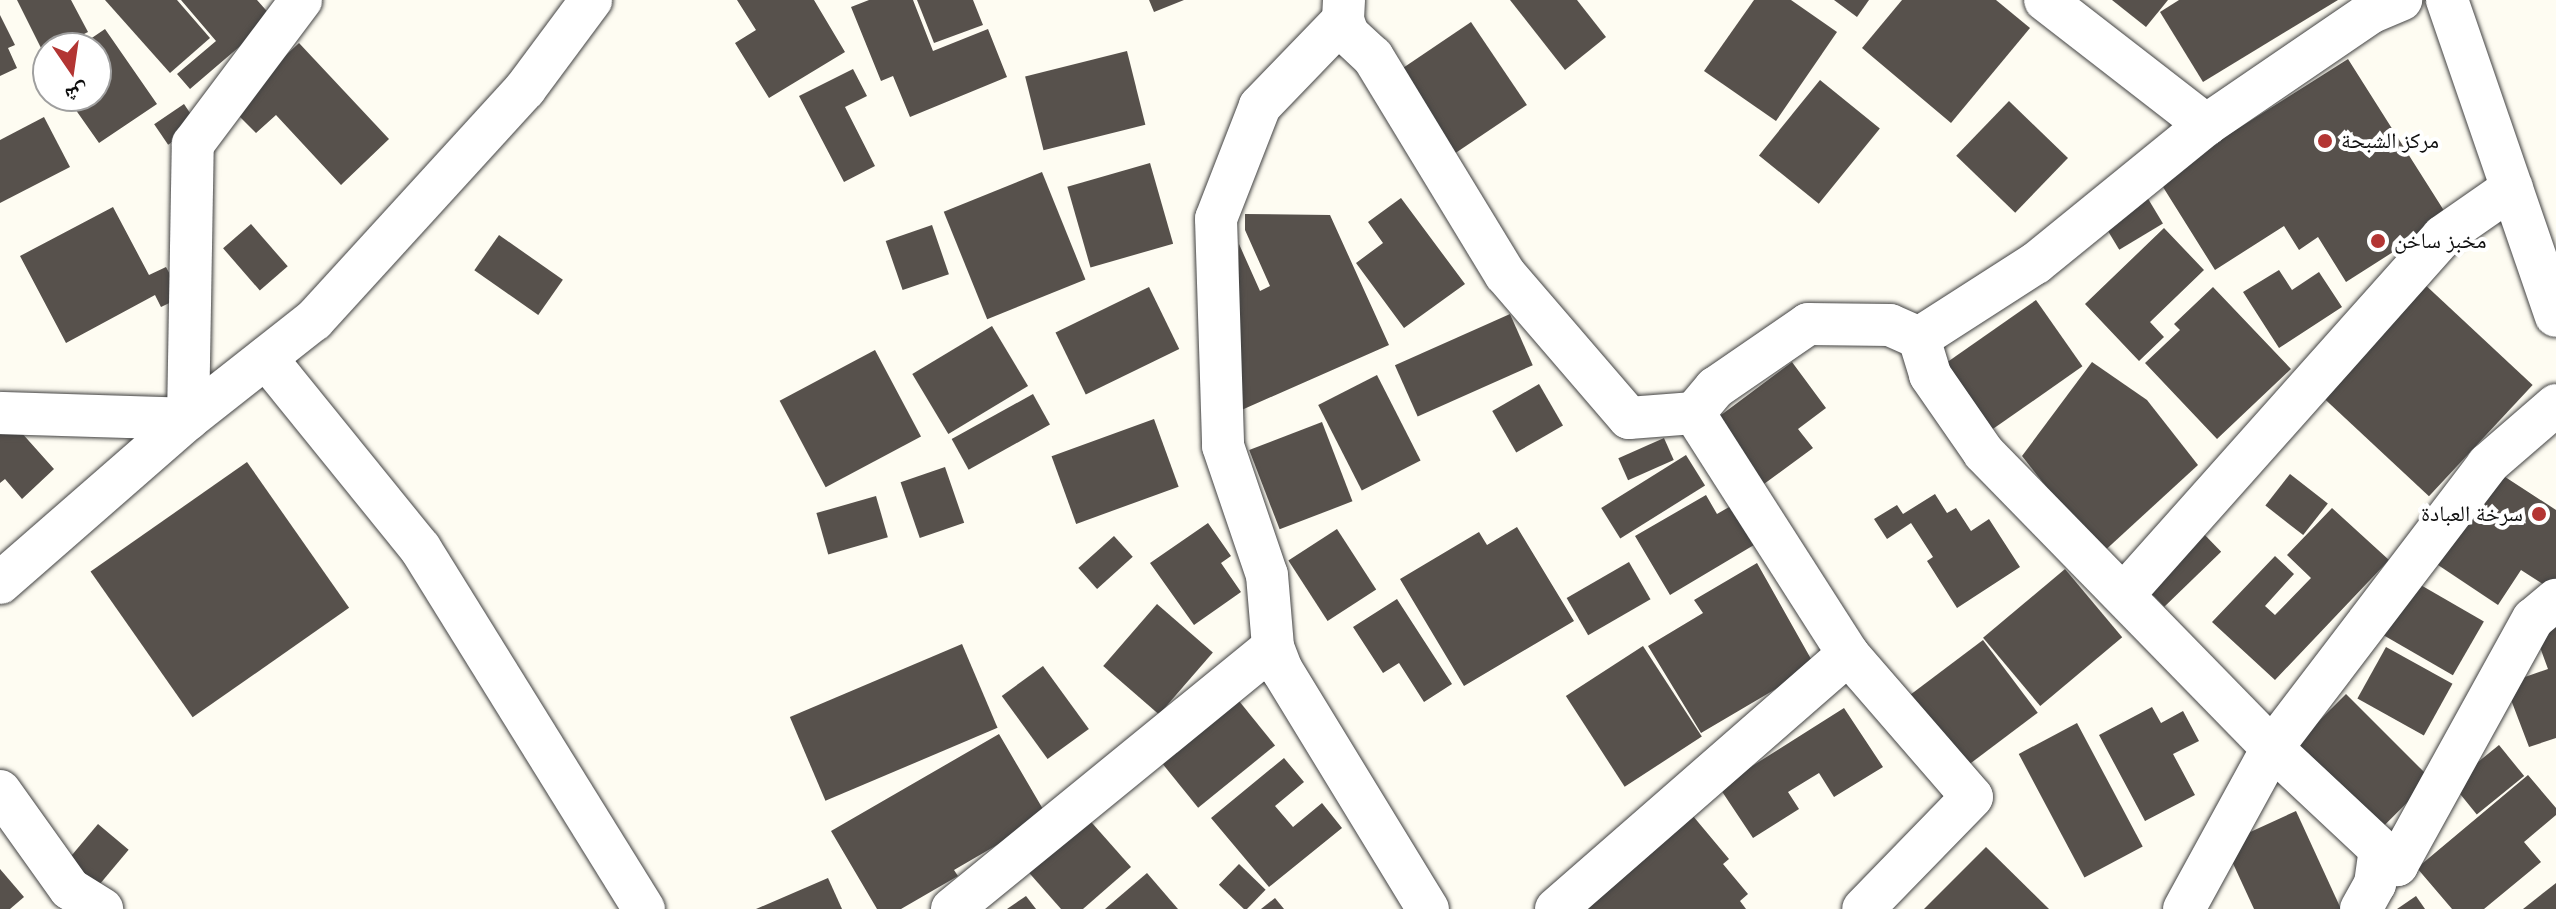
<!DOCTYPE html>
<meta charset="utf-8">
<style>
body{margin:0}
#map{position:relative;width:2556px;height:909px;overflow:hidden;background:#fefcf2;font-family:"Roboto Serif","Noto Naskh Arabic",serif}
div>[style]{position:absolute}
.building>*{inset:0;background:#57514c;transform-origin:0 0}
.roads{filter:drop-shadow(0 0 2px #424242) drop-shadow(0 0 2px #424242)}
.minor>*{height:42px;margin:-21px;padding:0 21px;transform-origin:21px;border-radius:21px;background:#fff}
.dots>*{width:22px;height:22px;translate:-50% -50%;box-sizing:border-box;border:4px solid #fff;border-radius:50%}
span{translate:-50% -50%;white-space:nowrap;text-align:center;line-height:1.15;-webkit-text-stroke:8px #fff;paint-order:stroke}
.poi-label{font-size:22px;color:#0f0f0f}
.left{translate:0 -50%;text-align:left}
.right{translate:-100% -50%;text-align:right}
.north{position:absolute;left:32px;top:32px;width:80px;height:80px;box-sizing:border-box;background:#fff;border:2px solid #9f9f9f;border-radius:50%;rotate:167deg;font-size:22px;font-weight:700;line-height:32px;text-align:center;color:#0f0f0f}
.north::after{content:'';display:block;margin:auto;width:28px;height:36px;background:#b33533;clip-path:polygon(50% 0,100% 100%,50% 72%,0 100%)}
</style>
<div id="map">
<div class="building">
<div style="clip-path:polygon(17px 0,71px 0,88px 32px,44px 54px)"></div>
<div style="clip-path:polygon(105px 0,177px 0,210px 38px,170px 73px)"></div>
<div style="clip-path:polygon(181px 0,257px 0,273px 18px,190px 89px,177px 74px,216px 41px)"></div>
<div style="clip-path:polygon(737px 0,814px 0,845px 52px,769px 98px,735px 43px,756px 30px)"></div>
<div style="clip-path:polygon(869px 0,913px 0,933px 51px,988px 29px,1007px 77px,910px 117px,893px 76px,881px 81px,851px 7px)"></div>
<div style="clip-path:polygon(917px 0,973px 0,983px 25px,934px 43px)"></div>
<div style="clip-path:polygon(1149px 0,1184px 0,1154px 12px)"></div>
<div style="clip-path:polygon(1510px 0,1577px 0,1606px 37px,1565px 70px)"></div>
<div style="clip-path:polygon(1754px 0,1791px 0,1837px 32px,1776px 121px,1704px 71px)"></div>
<div style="clip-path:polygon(1834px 0,1869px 0,1857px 17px)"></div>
<div style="clip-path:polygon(1902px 0,1996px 0,2030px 28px,1951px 123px,1862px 48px)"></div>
<div style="clip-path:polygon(2112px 0,2168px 0,2146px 27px)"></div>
<div style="clip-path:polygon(2179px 0,2338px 0,2203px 82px,2160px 12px)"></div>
<div style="clip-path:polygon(0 15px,15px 45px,8px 48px,17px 68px,0 76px)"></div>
<div style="left:1471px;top:22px;width:100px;height:87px;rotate:56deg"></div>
<div style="clip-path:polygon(105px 29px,157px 104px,99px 143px,66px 96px,96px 96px,96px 48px,77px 48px)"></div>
<div style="clip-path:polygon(299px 43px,389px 139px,341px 185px,276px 115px,256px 133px,230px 107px)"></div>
<div style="left:1127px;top:51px;width:76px;height:105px;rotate:76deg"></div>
<div style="clip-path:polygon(2348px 59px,2448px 217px,2346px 282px,2318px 237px,2299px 250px,2284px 226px,2215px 270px,2158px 179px)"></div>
<div style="clip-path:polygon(853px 69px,867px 96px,845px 107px,875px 166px,844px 182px,799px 96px)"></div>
<div style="left:1820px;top:80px;width:77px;height:97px;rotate:39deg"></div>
<div style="left:2009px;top:101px;width:82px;height:76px;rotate:44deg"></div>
<div style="left:184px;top:104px;width:25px;height:36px;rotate:56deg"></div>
<div style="clip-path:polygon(44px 117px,70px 167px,0 203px,0 140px)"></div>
<div style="left:1150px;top:163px;width:84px;height:86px;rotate:74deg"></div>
<div style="left:1042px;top:172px;width:116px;height:106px;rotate:68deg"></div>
<div style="left:2147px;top:197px;width:31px;height:51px;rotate:59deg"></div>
<div style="clip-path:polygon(1401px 198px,1465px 284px,1404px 328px,1356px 263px,1383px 243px,1368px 222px)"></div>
<div style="clip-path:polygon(113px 207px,149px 275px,166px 267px,182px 297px,161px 307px,155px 295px,66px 343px,20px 256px)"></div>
<div style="clip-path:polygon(1245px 214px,1330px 215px,1389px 345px,1237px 412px,1239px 244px,1260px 291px,1270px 286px,1245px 230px)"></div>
<div style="left:251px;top:224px;width:56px;height:37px;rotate:49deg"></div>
<div style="left:932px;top:225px;width:52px;height:49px;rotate:71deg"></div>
<div style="clip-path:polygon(2164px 228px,2204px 270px,2150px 322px,2164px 337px,2139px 361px,2085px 304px)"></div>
<div style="left:499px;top:235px;width:78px;height:43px;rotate:35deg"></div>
<div style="clip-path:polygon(2279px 270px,2292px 290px,2319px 272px,2342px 307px,2279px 348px,2243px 292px)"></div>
<div style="left:2420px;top:280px;width:154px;height:152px;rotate:43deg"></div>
<div style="left:1149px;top:287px;width:69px;height:104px;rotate:64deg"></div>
<div style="clip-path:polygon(2213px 287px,2291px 369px,2217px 439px,2145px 363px,2180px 330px,2174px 324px)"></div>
<div style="left:2036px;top:300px;width:81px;height:126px;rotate:55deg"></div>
<div style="left:1510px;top:314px;width:56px;height:126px;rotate:66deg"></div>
<div style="left:992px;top:326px;width:70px;height:93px;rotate:59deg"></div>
<div style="left:875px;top:350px;width:98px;height:108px;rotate:62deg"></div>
<div style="clip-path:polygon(1792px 362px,1826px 408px,1798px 429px,1813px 448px,1753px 492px,1705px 427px)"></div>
<div style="clip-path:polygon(2092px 362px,2147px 400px,2198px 465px,2100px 555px,2022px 456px)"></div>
<div style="left:1377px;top:375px;width:96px;height:66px;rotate:63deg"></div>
<div style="left:1539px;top:384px;width:48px;height:54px;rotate:60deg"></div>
<div style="left:1033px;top:394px;width:35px;height:93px;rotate:61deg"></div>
<div style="left:1154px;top:419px;width:72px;height:109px;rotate:70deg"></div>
<div style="clip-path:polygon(12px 422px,54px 469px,22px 499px,5px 479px,0 483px,0 433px)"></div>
<div style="left:1322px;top:422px;width:85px;height:78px;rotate:69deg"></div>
<div style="left:1664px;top:438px;width:24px;height:50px;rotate:66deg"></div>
<div style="left:1686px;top:455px;width:36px;height:100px;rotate:58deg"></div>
<div style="left:247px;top:462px;width:178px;height:191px;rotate:55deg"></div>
<div style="left:945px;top:467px;width:59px;height:47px;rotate:71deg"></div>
<div style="clip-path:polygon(2496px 471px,2556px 510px,2556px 585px,2552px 590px,2521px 570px,2498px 605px,2435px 563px)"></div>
<div style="left:2290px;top:474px;width:48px;height:40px;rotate:38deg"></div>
<div style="clip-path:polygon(1935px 494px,1947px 513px,1956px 508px,1971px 531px,1989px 519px,2020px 567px,1957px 608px,1927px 561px,1933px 557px,1911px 523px,1887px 539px,1874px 519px,1897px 505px,1903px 514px)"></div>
<div style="clip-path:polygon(1706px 495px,1717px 514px,1736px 503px,1759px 542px,1670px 595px,1635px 536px)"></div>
<div style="left:876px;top:496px;width:43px;height:62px;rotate:74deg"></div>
<div style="clip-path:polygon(2332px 508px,2389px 560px,2275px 680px,2212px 622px,2275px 556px,2294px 574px,2265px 606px,2275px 615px,2311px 578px,2287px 555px)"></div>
<div style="clip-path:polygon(1208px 523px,1231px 556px,1221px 563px,1241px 592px,1194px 625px,1150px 563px)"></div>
<div style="clip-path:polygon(1517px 527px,1574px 621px,1464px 686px,1400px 579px,1479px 532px,1487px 545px)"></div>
<div style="left:1337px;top:529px;width:72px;height:58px;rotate:57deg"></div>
<div style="left:2201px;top:531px;width:29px;height:79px;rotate:46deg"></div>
<div style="left:1114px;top:536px;width:28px;height:48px;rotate:48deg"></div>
<div style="left:1629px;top:562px;width:43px;height:72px;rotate:60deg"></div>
<div style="clip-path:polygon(1757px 563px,1815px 666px,1701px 733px,1648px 646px,1703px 613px,1694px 600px)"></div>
<div style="left:2065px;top:569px;width:89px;height:107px;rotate:50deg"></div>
<div style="left:2412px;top:580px;width:83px;height:62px;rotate:30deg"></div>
<div style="clip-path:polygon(1397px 599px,1452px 684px,1424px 702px,1399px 663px,1383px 673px,1353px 627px)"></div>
<div style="left:1157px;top:604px;width:74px;height:82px;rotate:41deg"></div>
<div style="clip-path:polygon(2556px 623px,2556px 738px,2529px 747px,2505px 684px,2548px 669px,2534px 631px)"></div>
<div style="left:1983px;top:640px;width:91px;height:96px;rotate:53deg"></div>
<div style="left:962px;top:644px;width:91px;height:187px;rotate:67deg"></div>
<div style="left:1643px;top:646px;width:108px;height:92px;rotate:57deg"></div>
<div style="left:2386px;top:647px;width:76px;height:59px;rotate:29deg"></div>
<div style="left:1043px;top:666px;width:78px;height:51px;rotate:54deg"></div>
<div style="left:1231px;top:691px;width:70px;height:99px;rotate:51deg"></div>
<div style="left:2346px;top:694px;width:120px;height:79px;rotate:45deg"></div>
<div style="clip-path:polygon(2152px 707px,2161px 723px,2183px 711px,2199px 741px,2173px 754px,2195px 795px,2145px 821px,2099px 735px)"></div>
<div style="clip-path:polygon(1844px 708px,1883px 767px,1834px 797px,1819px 773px,1788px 792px,1799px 809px,1753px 838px,1719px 787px)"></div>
<div style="left:2077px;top:723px;width:140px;height:66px;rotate:62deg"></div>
<div style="clip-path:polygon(999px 734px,1047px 816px,954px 870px,958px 876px,901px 909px,877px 909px,831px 831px)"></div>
<div style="left:2499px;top:745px;width:40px;height:61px;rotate:51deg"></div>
<div style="clip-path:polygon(1284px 758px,1304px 782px,1275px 806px,1293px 827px,1322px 803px,1342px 828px,1269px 887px,1211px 818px)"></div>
<div style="clip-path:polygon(2528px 775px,2556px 808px,2556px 815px,2524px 842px,2541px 862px,2484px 909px,2452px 909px,2417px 868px)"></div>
<div style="clip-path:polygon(1688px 810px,1729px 859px,1723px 864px,1748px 894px,1740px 901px,1746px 909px,1576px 909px)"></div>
<div style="clip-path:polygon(2296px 811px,2341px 909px,2254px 909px,2224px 844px)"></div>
<div style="clip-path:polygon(1085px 815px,1131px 867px,1083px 909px,1061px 909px,1024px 867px)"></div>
<div style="left:98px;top:824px;width:40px;height:47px;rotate:40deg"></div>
<div style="clip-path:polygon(1986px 847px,2049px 909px,1924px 909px)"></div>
<div style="left:1239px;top:864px;width:37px;height:29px;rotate:44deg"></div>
<div style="clip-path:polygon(0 869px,24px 897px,10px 909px,0 909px)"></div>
<div style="clip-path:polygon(1147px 873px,1178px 909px,1105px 909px)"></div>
<div style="clip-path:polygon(828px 878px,842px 909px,756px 909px)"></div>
<div style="clip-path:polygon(2556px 883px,2556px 909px,2523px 909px)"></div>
<div style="clip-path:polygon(1026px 896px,1036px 909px,1007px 909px)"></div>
<div style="clip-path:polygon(2416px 896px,2425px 909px,2397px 909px)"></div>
<div style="clip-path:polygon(1275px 898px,1284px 909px,1261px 909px)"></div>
</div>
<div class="roads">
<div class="minor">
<div style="left:1344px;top:0;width:20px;rotate:93deg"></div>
<div style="left:1343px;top:20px;width:120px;rotate:134deg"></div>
<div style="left:1260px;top:106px;width:121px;rotate:111.3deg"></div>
<div style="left:1216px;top:219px;width:227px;rotate:88.2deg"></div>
<div style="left:1223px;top:446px;width:136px;rotate:71.2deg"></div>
<div style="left:1267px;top:575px;width:72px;rotate:85.2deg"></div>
<div style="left:1273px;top:647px;width:25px;rotate:69deg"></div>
<div style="left:1282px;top:670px;width:280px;rotate:58.6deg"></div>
<div style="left:2045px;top:0;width:204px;rotate:37.8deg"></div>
<div style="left:2447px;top:0;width:334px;rotate:71deg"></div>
<div style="left:1343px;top:20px;width:15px;rotate:70deg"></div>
<div style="left:1348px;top:34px;width:34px;rotate:43deg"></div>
<div style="left:1373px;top:57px;width:254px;rotate:58.7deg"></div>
<div style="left:1505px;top:274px;width:190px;rotate:49.3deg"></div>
<div style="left:1629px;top:418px;width:65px;rotate:-4.4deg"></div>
<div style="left:1694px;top:413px;width:33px;rotate:-50deg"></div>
<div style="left:1715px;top:388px;width:113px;rotate:-34.5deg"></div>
<div style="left:1808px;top:324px;width:82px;rotate:0.7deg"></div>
<div style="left:1890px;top:325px;width:32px;rotate:24deg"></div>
<div style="left:1919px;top:338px;width:39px;rotate:73deg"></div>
<div style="left:1930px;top:375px;width:95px;rotate:55.3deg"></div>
<div style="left:1984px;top:453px;width:412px;rotate:45.7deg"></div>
<div style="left:2272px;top:748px;width:171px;rotate:43.1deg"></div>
<div style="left:1919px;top:338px;width:139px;rotate:-32.7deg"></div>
<div style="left:2036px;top:263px;width:219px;rotate:-39.1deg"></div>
<div style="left:2206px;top:125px;width:199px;rotate:-34.3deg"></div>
<div style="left:2370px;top:13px;width:34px;rotate:-23deg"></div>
<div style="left:266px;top:358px;width:245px;rotate:51deg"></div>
<div style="left:420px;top:548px;width:425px;rotate:58.2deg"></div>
<div style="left:0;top:413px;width:188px;rotate:1.8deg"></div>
<div style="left:188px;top:419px;width:275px;rotate:-89deg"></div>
<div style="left:193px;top:144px;width:180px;rotate:-53.1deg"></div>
<div style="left:1694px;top:413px;width:286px;rotate:57.4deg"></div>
<div style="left:1848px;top:654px;width:189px;rotate:49.1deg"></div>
<div style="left:1972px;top:797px;width:156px;rotate:134.2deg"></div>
<div style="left:0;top:583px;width:249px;rotate:-41.1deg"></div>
<div style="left:188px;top:419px;width:160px;rotate:-38.2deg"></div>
<div style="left:314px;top:320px;width:313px;rotate:-47.6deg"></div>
<div style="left:525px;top:89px;width:111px;rotate:-53.4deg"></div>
<div style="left:2125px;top:593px;width:478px;rotate:-48.3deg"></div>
<div style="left:2443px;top:236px;width:84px;rotate:-34.8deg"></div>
<div style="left:0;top:791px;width:120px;rotate:54.5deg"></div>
<div style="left:70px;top:889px;width:38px;rotate:32deg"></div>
<div style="left:952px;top:909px;width:414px;rotate:-39.2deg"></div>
<div style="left:1556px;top:909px;width:388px;rotate:-41.1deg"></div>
<div style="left:2184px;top:909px;width:183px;rotate:-61.3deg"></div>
<div style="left:2272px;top:748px;width:357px;rotate:-52.7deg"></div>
<div style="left:2488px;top:464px;width:90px;rotate:-40.9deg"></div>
<div style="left:2361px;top:909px;width:29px;rotate:-61deg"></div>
<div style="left:2375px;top:884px;width:27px;rotate:-82deg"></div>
<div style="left:2379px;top:857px;width:20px;rotate:24deg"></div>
<div style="left:2397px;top:865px;width:281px;rotate:-61.1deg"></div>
<div style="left:2533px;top:619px;width:30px;rotate:-40deg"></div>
</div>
</div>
<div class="dots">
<div style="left:2325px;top:141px;background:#b33533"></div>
<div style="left:2378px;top:241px;background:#b33533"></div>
<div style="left:2539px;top:514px;background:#b33533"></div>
</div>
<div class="poi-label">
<span class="left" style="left:2341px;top:141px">مركز الشبحة</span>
<span class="left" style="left:2394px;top:241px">مخبز ساخن</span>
<span class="right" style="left:2523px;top:514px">سرخة العبادة</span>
</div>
<div class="north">ش</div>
</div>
